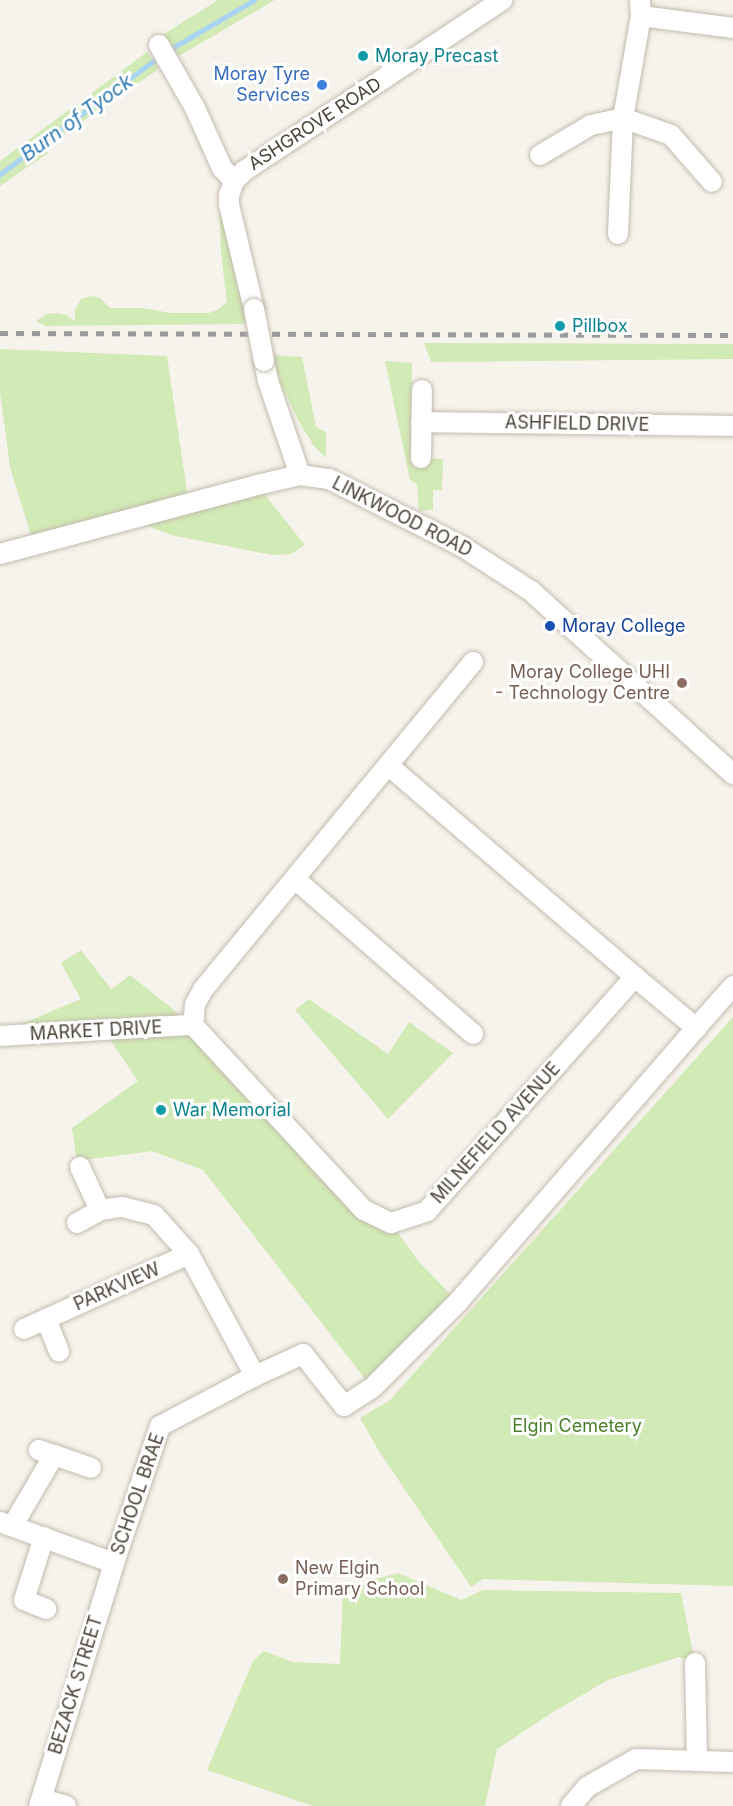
<!DOCTYPE html>
<style>
body{margin:0}
#map{position:relative;width:733px;height:1806px;overflow:hidden;background:#f6f3ec;font-family:Inter,sans-serif}
div>[style]{position:absolute}
.green>*{inset:0;background:#d2eab5}
.stream>*{height:5px;margin:-2.5px;padding:0 2.5px;transform-origin:2.5px;border-radius:2.5px;background:#a9d4f2}
.roads{filter:drop-shadow(0 0 2px #c2bbae) drop-shadow(0 0 2px #c2bbae)}
.minor>*{height:20px;margin:-10px;padding:0 10px;transform-origin:10px;border-radius:10px;background:#fff}
.rail>*{height:4.5px;margin-top:-2.25px;transform-origin:0;background:repeating-linear-gradient(90deg,#9a9a9a 0 8px,transparent 0 16px)}
.bridges{filter:drop-shadow(0 0 2px #c2bbae) drop-shadow(0 0 2px #c2bbae)}
.minor-bridge>*{height:20px;margin:-10px;padding:0 10px;transform-origin:10px;border-radius:10px;background:#fff}
.dots>*{width:16px;height:16px;translate:-50% -50%;box-sizing:border-box;border:3px solid #fff;border-radius:50%}
span{translate:-50% -50%;white-space:nowrap;text-align:center;line-height:1.15;-webkit-text-stroke:6px #fff;paint-order:stroke}
.culture-label{font-size:18px;color:#0d838f}
.left{translate:0 -50%;text-align:left}
.shop-label{font-size:18px;color:#366cbe}
.right{translate:-100% -50%;text-align:right}
.street-label{font-size:18px;color:#4b4439}
.transit-label{font-size:18px;color:#164399}
.education-label{font-size:18px;color:#785e54}
.park-label{font-size:18px;color:#4a7f2a}
.water-label{font-size:20px;color:#2e7ab2;font-style:italic}
</style>
<div id="map">
<div class="green">
<div style="clip-path:polygon(218px 0,275px 0,177px 57px,164px 34px)"></div>
<div style="clip-path:polygon(147px 52px,159px 69px,45px 147px,48px 153px,0 186px,0 161px)"></div>
<div style="clip-path:polygon(219px 196px,246px 324px,46px 326px,36px 321px,46px 314px,56px 313px,66px 315px,75px 321px,75px 310px,81px 299px,91px 296px,100px 298px,110px 308px,142px 308px,171px 313px,209px 313px,217px 310px,227px 302px,221px 254px)"></div>
<div style="clip-path:polygon(424px 343px,733px 344px,733px 359px,431px 362px)"></div>
<div style="clip-path:polygon(0 349px,167px 356px,189px 505px,257px 485px,305px 545px,291px 554px,272px 555px,171px 535px,132px 520px,34px 545px,10px 467px,0 392px)"></div>
<div style="clip-path:polygon(272px 355px,302px 357px,316px 427px,326px 432px,326px 458px,313px 445px,297px 418px,281px 384px)"></div>
<div style="clip-path:polygon(385px 361px,412px 363px,412px 458px,443px 459px,442px 490px,433px 490px,433px 510px,419px 511px,417px 484px,410px 480px)"></div>
<div style="clip-path:polygon(81px 950px,111px 989px,130px 975px,193px 1025px,364px 1209px,391px 1223px,418px 1261px,458px 1302px,372px 1388px,203px 1170px,152px 1151px,77px 1161px,72px 1128px,138px 1081px,105px 1032px,0 1033px,81px 999px,61px 963px)"></div>
<div style="clip-path:polygon(309px 999px,388px 1054px,409px 1022px,453px 1053px,388px 1119px,295px 1010px)"></div>
<div style="clip-path:polygon(733px 1017px,733px 1586px,483px 1579px,471px 1587px,380px 1453px,360px 1418px,390px 1400px)"></div>
<div style="clip-path:polygon(398px 1573px,461px 1600px,483px 1590px,681px 1593px,695px 1663px,679px 1657px,608px 1680px,553px 1712px,497px 1749px,485px 1806px,313px 1806px,207px 1770px,253px 1661px,264px 1651px,292px 1662px,340px 1664px,343px 1588px)"></div>
</div>
<div class="stream">
<div style="left:172px;top:48px;width:95px;rotate:-30.3deg"></div>
<div style="left:0;top:174px;width:190px;rotate:-36.4deg"></div>
</div>
<div class="roads">
<div class="minor">
<div style="left:641px;top:16px;width:93px;rotate:7.4deg"></div>
<div style="left:159px;top:45px;width:73px;rotate:60.3deg"></div>
<div style="left:195px;top:108px;width:66px;rotate:65.8deg"></div>
<div style="left:222px;top:168px;width:18px;rotate:47deg"></div>
<div style="left:540px;top:155px;width:59px;rotate:-30.5deg"></div>
<div style="left:591px;top:125px;width:33px;rotate:-12deg"></div>
<div style="left:623px;top:118px;width:51px;rotate:19.5deg"></div>
<div style="left:671px;top:135px;width:62px;rotate:48.9deg"></div>
<div style="left:618px;top:234px;width:116px;rotate:-87.5deg"></div>
<div style="left:623px;top:118px;width:104px;rotate:-80deg"></div>
<div style="left:641px;top:16px;width:16px;rotate:-94deg"></div>
<div style="left:254px;top:309px;width:107px;rotate:-103.5deg"></div>
<div style="left:229px;top:205px;width:10px;rotate:-90deg"></div>
<div style="left:229px;top:195px;width:15px;rotate:-70deg"></div>
<div style="left:234px;top:181px;width:14px;rotate:-45deg"></div>
<div style="left:244px;top:171px;width:310px;rotate:-33.5deg"></div>
<div style="left:264px;top:361px;width:20px;rotate:79deg"></div>
<div style="left:268px;top:381px;width:99px;rotate:71.2deg"></div>
<div style="left:421px;top:422px;width:312px;rotate:0.7deg"></div>
<div style="left:421px;top:458px;width:68px;rotate:-89.2deg"></div>
<div style="left:0;top:554px;width:266px;rotate:-15deg"></div>
<div style="left:257px;top:485px;width:44px;rotate:-13.1deg"></div>
<div style="left:300px;top:475px;width:29px;rotate:8deg"></div>
<div style="left:329px;top:479px;width:150px;rotate:26.9deg"></div>
<div style="left:463px;top:547px;width:81px;rotate:32.9deg"></div>
<div style="left:531px;top:591px;width:273px;rotate:42.2deg"></div>
<div style="left:473px;top:662px;width:423px;rotate:129.5deg"></div>
<div style="left:204px;top:988px;width:18px;rotate:119deg"></div>
<div style="left:195px;top:1004px;width:21px;rotate:95deg"></div>
<div style="left:193px;top:1025px;width:252px;rotate:47.3deg"></div>
<div style="left:364px;top:1210px;width:30px;rotate:26deg"></div>
<div style="left:391px;top:1223px;width:38px;rotate:-18deg"></div>
<div style="left:427px;top:1211px;width:313px;rotate:-48.4deg"></div>
<div style="left:635px;top:977px;width:80px;rotate:39.9deg"></div>
<div style="left:696px;top:1028px;width:56px;rotate:-48.6deg"></div>
<div style="left:389px;top:766px;width:324px;rotate:40.6deg"></div>
<div style="left:295px;top:879px;width:236px;rotate:41deg"></div>
<div style="left:0;top:1036px;width:193px;rotate:-3.3deg"></div>
<div style="left:80px;top:1167px;width:47px;rotate:65.1deg"></div>
<div style="left:77px;top:1223px;width:26px;rotate:-29deg"></div>
<div style="left:100px;top:1210px;width:22px;rotate:-8deg"></div>
<div style="left:122px;top:1207px;width:33px;rotate:14deg"></div>
<div style="left:154px;top:1215px;width:52px;rotate:48.1deg"></div>
<div style="left:189px;top:1254px;width:139px;rotate:61.6deg"></div>
<div style="left:46px;top:1319px;width:35px;rotate:68deg"></div>
<div style="left:24px;top:1329px;width:181px;rotate:-24.4deg"></div>
<div style="left:54px;top:1455px;width:39px;rotate:19deg"></div>
<div style="left:0;top:1522px;width:121px;rotate:19.8deg"></div>
<div style="left:13px;top:1525px;width:81px;rotate:-59.6deg"></div>
<div style="left:54px;top:1455px;width:16px;rotate:-162deg"></div>
<div style="left:44px;top:1537px;width:66px;rotate:107.6deg"></div>
<div style="left:24px;top:1600px;width:24px;rotate:22deg"></div>
<div style="left:695px;top:1663px;width:98px;rotate:88.8deg"></div>
<div style="left:42px;top:1799px;width:25px;rotate:16deg"></div>
<div style="left:39px;top:1806px;width:254px;rotate:-72.8deg"></div>
<div style="left:114px;top:1563px;width:145px;rotate:-71.4deg"></div>
<div style="left:160px;top:1426px;width:107px;rotate:-27.8deg"></div>
<div style="left:255px;top:1376px;width:53px;rotate:-24.6deg"></div>
<div style="left:303px;top:1354px;width:66px;rotate:51.7deg"></div>
<div style="left:344px;top:1406px;width:33px;rotate:-33deg"></div>
<div style="left:372px;top:1388px;width:122px;rotate:-45deg"></div>
<div style="left:458px;top:1302px;width:363px;rotate:-49deg"></div>
<div style="left:571px;top:1806px;width:25px;rotate:-50deg"></div>
<div style="left:587px;top:1787px;width:56px;rotate:-29.7deg"></div>
<div style="left:636px;top:1759px;width:97px;rotate:1.8deg"></div>
</div>
</div>
<div class="rail">
<div style="left:0;top:333px;width:733px;rotate:0.16deg"></div>
</div>
<div class="bridges">
<div class="minor-bridge">
<div style="left:254px;top:309px;width:53px;rotate:79.1deg"></div>
</div>
</div>
<div class="dots">
<div style="left:363px;top:56px;background:#0f9aa8"></div>
<div style="left:322px;top:85px;background:#3f7fe0"></div>
<div style="left:560px;top:326px;background:#0f9aa8"></div>
<div style="left:550px;top:626px;background:#1a4fb4"></div>
<div style="left:682px;top:683px;background:#8d6e63"></div>
<div style="left:161px;top:1110px;background:#0f9aa8"></div>
<div style="left:283px;top:1579px;background:#8d6e63"></div>
</div>
<div class="culture-label">
<span class="left" style="left:375px;top:56px">Moray Precast</span>
<span class="left" style="left:572px;top:326px">Pillbox</span>
<span class="left" style="left:173px;top:1110px">War Memorial</span>
</div>
<div class="shop-label">
<span class="right" style="left:310px;top:85px">Moray Tyre<br>Services</span>
</div>
<div class="street-label">
<span style="left:315px;top:124px;rotate:-33deg">ASHGROVE ROAD</span>
<span style="left:577px;top:424px;rotate:1deg">ASHFIELD DRIVE</span>
<span style="left:402px;top:517px;rotate:27deg">LINKWOOD ROAD</span>
<span style="left:96px;top:1031px;rotate:-3deg">MARKET DRIVE</span>
<span style="left:496px;top:1133px;rotate:-48deg">MILNEFIELD AVENUE</span>
<span style="left:117px;top:1287px;rotate:-24deg">PARKVIEW</span>
<span style="left:138px;top:1494px;rotate:-71deg">SCHOOL BRAE</span>
<span style="left:76px;top:1685px;rotate:-73deg">BEZACK STREET</span>
</div>
<div class="transit-label">
<span class="left" style="left:562px;top:626px">Moray College</span>
</div>
<div class="education-label">
<span class="right" style="left:670px;top:683px">Moray College UHI<br>- Technology Centre</span>
<span class="left" style="left:295px;top:1579px">New Elgin<br>Primary School</span>
</div>
<div class="park-label">
<span style="left:577px;top:1426px">Elgin Cemetery</span>
</div>
<div class="water-label">
<span style="left:77px;top:118px;rotate:-36deg">Burn of Tyock</span>
</div>
</div>
